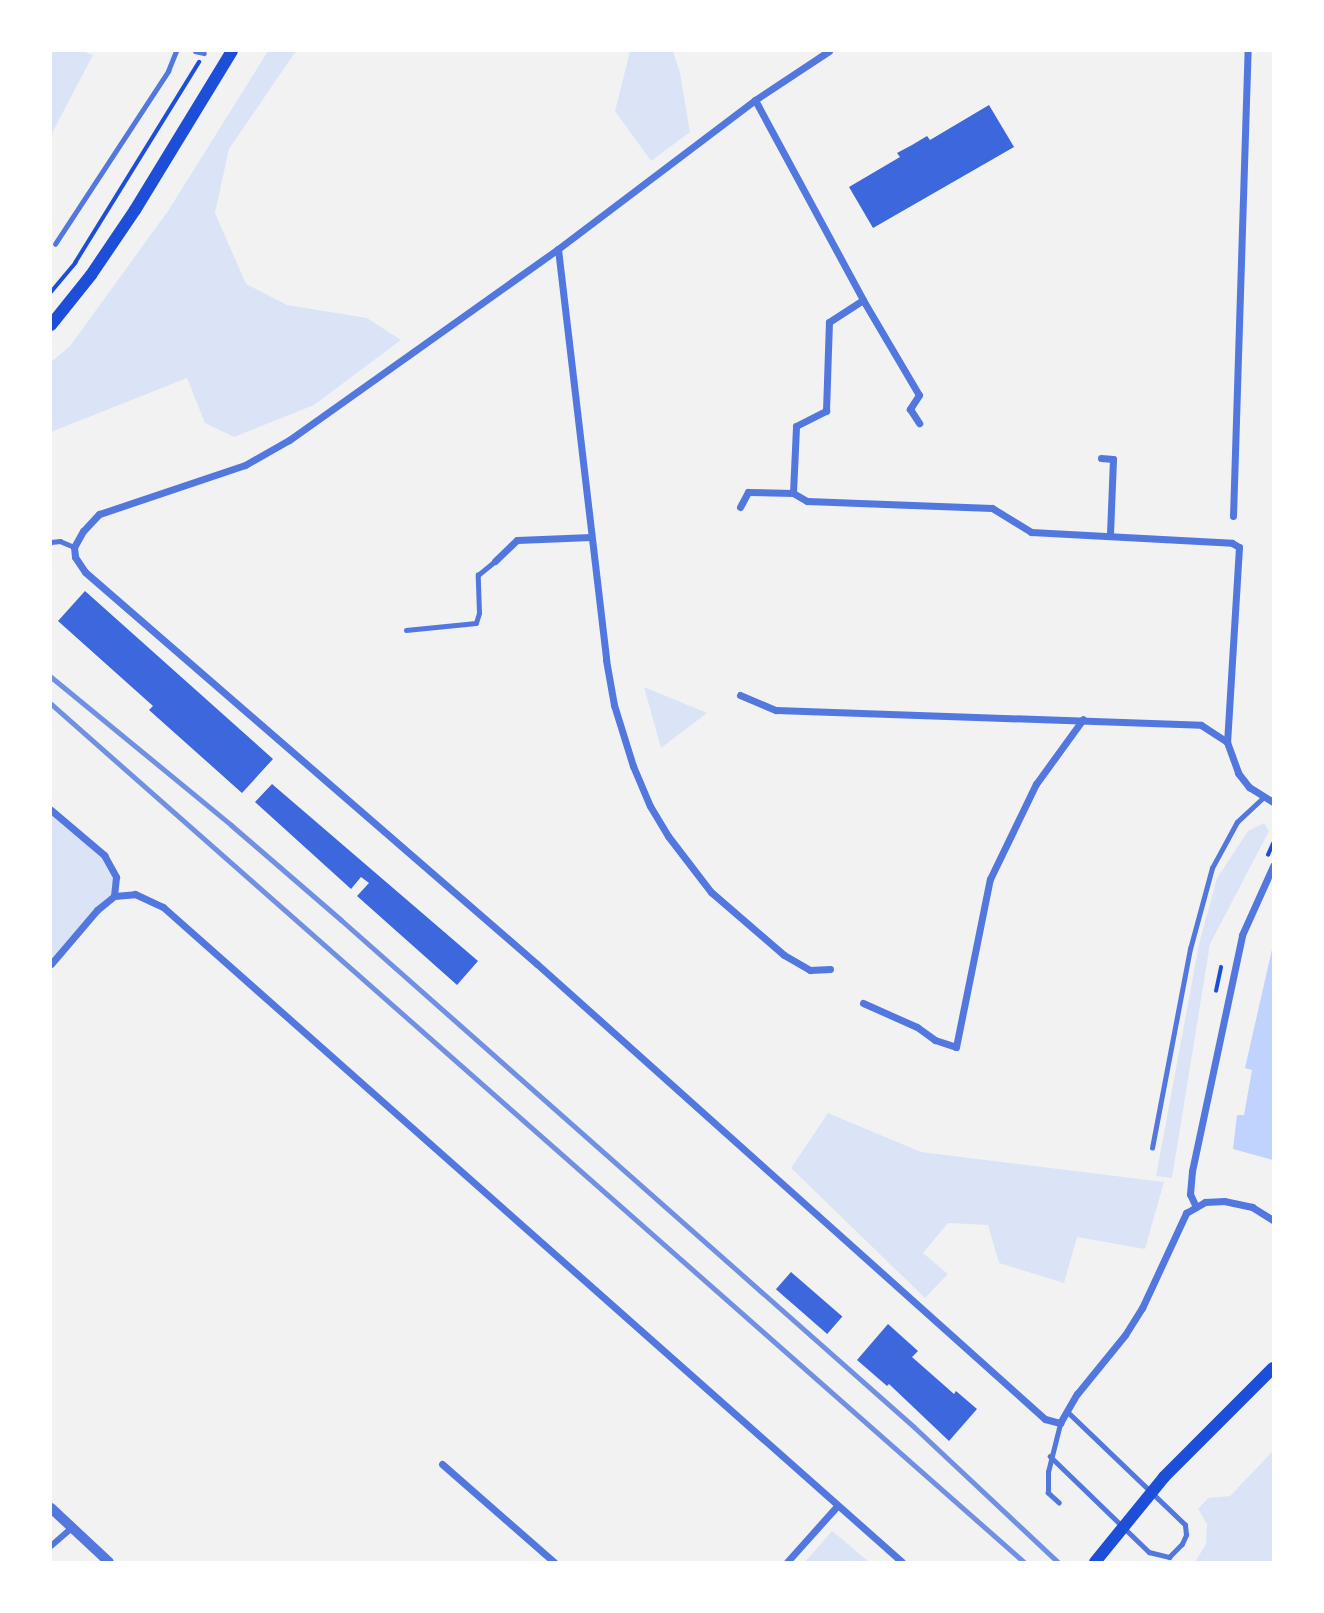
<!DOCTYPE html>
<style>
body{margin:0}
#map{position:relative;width:1324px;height:1613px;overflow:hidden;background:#f2f2f2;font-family:"Roboto Condensed",sans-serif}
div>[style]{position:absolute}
.green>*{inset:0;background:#dbe4f7}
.water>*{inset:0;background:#bfd3fe}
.building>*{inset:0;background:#3d67dc;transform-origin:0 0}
.path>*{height:3.5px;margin:-1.75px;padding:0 1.75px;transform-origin:1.75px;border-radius:1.75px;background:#1d4ed8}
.service>*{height:4.5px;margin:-2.25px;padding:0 2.25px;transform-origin:2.25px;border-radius:2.25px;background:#5277de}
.pedestrian>*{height:6px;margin:-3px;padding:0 3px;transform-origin:3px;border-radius:3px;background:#5277de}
.minor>*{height:7px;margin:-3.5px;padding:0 3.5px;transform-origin:3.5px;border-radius:3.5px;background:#5277de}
.tertiary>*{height:10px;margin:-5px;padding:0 5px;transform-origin:5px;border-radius:5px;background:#5277de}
.secondary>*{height:12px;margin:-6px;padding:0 6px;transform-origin:6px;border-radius:6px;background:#1d4ed8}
.rail>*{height:5px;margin:-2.5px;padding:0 2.5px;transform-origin:2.5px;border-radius:2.5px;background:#7290e2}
span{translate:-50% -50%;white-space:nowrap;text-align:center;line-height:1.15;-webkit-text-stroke:7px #fff;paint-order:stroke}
.frame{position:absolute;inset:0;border:52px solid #fff;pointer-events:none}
</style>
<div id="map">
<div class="green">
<div style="clip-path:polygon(51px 51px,82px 51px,93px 55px,51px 135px)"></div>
<div style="clip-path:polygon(268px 51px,296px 51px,229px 149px,215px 213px,246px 284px,287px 305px,367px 318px,401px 340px,314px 405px,234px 437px,205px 423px,187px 378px,51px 432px,51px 362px,70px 346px,168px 211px)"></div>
<div style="clip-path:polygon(630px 51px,673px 51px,680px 73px,690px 132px,651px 161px,615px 111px)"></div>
<div style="clip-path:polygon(644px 687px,707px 713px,661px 748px)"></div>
<div style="clip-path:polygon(51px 810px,112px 867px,114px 896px,51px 964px)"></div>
<div style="clip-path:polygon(1264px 823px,1269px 831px,1210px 944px,1172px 1178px,1156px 1176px,1199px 944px,1217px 878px,1248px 831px)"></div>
<div style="clip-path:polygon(828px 1113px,921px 1152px,1164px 1182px,1145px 1249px,1077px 1237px,1064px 1283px,999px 1263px,988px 1225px,948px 1223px,923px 1253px,948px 1274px,925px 1298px,791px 1168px)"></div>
<div style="clip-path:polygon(1273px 1451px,1273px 1562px,1195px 1562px,1206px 1544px,1207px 1524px,1198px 1509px,1208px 1498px,1230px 1496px)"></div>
<div style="clip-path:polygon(832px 1531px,842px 1539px,869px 1562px,805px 1562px)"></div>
</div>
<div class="water">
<div style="clip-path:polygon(1273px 945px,1273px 1160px,1233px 1149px,1237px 1115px,1244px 1115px,1252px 1070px,1245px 1068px)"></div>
</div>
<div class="building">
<div style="clip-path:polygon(989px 105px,1014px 147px,873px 228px,849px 187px,900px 157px,897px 153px,912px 145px,927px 136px,930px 140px)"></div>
<div style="clip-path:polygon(85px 591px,273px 759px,242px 793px,149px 710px,153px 706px,58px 621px)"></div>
<div style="clip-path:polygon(272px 784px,478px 961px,457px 985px,357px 896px,369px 883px,361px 877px,351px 889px,255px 802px)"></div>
<div style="left:791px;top:1272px;width:68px;height:23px;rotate:41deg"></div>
<div style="clip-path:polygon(888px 1324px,918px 1351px,912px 1357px,954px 1394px,956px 1391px,977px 1409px,949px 1441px,889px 1384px,887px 1386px,857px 1360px)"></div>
</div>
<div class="path">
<div style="left:51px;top:292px;width:38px;rotate:-50deg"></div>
<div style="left:75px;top:263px;width:236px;rotate:-58.3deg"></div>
<div style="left:1268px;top:855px;width:12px;rotate:-66deg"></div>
<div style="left:1216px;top:991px;width:24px;rotate:-78deg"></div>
</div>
<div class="service">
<div style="left:195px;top:51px;width:9px;rotate:13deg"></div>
<div style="left:55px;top:244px;width:207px;rotate:-56.8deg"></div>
<div style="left:168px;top:71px;width:22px;rotate:-68deg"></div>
<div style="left:51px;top:542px;width:9px;rotate:-6deg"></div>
<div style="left:60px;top:541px;width:15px;rotate:23deg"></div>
<div style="left:406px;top:630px;width:70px;rotate:-5.7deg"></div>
<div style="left:476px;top:623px;width:10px;rotate:-73deg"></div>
<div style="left:479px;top:613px;width:38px;rotate:-92deg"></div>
<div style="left:478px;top:575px;width:22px;rotate:-39deg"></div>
<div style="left:1152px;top:1148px;width:203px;rotate:-79.2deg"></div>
<div style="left:1190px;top:949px;width:84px;rotate:-74.8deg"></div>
<div style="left:1212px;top:868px;width:52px;rotate:-61.5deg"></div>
<div style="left:1237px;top:822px;width:35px;rotate:-43deg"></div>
<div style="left:1050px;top:1456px;width:138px;rotate:44.1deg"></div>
<div style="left:1149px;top:1552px;width:21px;rotate:14deg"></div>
<div style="left:1169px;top:1557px;width:18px;rotate:-45deg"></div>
<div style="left:1182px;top:1544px;width:10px;rotate:-66deg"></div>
<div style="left:1186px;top:1535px;width:10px;rotate:-96deg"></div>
<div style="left:1185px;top:1525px;width:163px;rotate:-136.2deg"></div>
<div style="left:1059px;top:1503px;width:15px;rotate:-138deg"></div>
<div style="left:1048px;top:1493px;width:21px;rotate:-90deg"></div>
<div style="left:1048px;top:1472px;width:49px;rotate:-76deg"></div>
</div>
<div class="pedestrian">
<div style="left:51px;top:1546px;width:28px;rotate:-41deg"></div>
</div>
<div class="minor">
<div style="left:829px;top:51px;width:89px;rotate:146.5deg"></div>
<div style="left:755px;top:100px;width:247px;rotate:142.9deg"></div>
<div style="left:558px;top:249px;width:330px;rotate:144.6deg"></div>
<div style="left:289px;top:440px;width:51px;rotate:150.4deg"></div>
<div style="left:245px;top:465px;width:154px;rotate:161.4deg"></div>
<div style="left:99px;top:514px;width:23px;rotate:133deg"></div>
<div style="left:83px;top:531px;width:18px;rotate:119deg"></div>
<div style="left:74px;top:547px;width:10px;rotate:84deg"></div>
<div style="left:75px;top:557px;width:18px;rotate:56deg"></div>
<div style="left:85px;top:572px;width:598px;rotate:40.93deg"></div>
<div style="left:537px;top:964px;width:682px;rotate:41.85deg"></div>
<div style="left:1045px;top:1419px;width:16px;rotate:15deg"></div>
<div style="left:1060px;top:1423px;width:34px;rotate:-60deg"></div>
<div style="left:1077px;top:1394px;width:76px;rotate:-50.9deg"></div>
<div style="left:1125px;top:1335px;width:32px;rotate:-58deg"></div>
<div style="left:1142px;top:1308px;width:105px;rotate:-65.1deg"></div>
<div style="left:1186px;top:1213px;width:22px;rotate:-30deg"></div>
<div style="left:1205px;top:1202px;width:19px;rotate:-3deg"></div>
<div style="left:1224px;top:1201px;width:29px;rotate:12deg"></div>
<div style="left:1252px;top:1207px;width:25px;rotate:32deg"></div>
<div style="left:755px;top:100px;width:227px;rotate:61.6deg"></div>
<div style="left:863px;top:300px;width:110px;rotate:59.5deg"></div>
<div style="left:919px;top:395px;width:17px;rotate:123deg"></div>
<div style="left:910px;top:409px;width:17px;rotate:57deg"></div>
<div style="left:558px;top:249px;width:414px;rotate:83.3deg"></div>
<div style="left:606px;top:660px;width:46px;rotate:79.9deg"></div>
<div style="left:614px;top:705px;width:64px;rotate:72.7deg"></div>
<div style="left:633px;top:766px;width:43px;rotate:67deg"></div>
<div style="left:650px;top:806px;width:35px;rotate:59deg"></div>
<div style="left:668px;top:836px;width:71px;rotate:52.5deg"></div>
<div style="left:711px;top:892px;width:96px;rotate:40.8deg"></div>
<div style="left:784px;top:955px;width:30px;rotate:30deg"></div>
<div style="left:810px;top:970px;width:20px;rotate:-3deg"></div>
<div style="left:1101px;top:458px;width:12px;rotate:5deg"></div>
<div style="left:1113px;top:459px;width:76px;rotate:92.3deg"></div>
<div style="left:793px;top:493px;width:67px;rotate:-87.4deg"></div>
<div style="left:796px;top:426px;width:34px;rotate:-27deg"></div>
<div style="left:826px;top:411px;width:89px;rotate:-88.1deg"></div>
<div style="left:829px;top:322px;width:40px;rotate:-32.9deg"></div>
<div style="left:740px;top:507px;width:17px;rotate:-62deg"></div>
<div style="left:748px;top:492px;width:45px;rotate:1.3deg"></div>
<div style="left:793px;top:493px;width:16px;rotate:30deg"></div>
<div style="left:807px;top:501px;width:185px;rotate:2.2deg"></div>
<div style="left:992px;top:508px;width:46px;rotate:31.6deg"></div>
<div style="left:1031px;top:532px;width:201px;rotate:3.1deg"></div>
<div style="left:1232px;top:543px;width:8px;rotate:30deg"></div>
<div style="left:1239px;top:547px;width:195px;rotate:93.5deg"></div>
<div style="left:1233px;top:516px;width:465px;rotate:-88.2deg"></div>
<div style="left:495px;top:561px;width:30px;rotate:-44deg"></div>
<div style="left:517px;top:540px;width:74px;rotate:-2.3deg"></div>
<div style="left:740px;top:695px;width:39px;rotate:23deg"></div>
<div style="left:776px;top:710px;width:425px;rotate:2deg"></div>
<div style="left:1201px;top:725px;width:31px;rotate:33deg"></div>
<div style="left:1227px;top:742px;width:33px;rotate:70deg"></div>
<div style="left:1238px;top:773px;width:18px;rotate:52deg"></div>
<div style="left:1249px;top:787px;width:28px;rotate:32deg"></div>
<div style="left:51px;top:810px;width:70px;rotate:40.3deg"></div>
<div style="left:104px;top:855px;width:25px;rotate:61deg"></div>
<div style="left:116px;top:877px;width:19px;rotate:96deg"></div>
<div style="left:51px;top:964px;width:71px;rotate:-49.6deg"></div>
<div style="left:97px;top:910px;width:22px;rotate:-39deg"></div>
<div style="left:114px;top:896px;width:21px;rotate:-5deg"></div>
<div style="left:135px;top:894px;width:31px;rotate:25deg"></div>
<div style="left:163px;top:907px;width:987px;rotate:41.55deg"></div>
<div style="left:863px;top:1003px;width:59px;rotate:24deg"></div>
<div style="left:917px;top:1027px;width:22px;rotate:36deg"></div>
<div style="left:935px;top:1040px;width:22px;rotate:18deg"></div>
<div style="left:956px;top:1047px;width:171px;rotate:-78.6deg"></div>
<div style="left:990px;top:879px;width:106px;rotate:-64.2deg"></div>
<div style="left:1036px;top:784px;width:80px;rotate:-54.1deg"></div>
<div style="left:1196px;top:1207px;width:14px;rotate:-115deg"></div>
<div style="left:1190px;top:1194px;width:23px;rotate:-85deg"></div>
<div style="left:1192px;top:1171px;width:241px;rotate:-78deg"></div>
<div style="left:1242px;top:935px;width:76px;rotate:-65.8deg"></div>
<div style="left:442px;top:1464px;width:149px;rotate:41.2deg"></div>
<div style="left:787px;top:1562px;width:75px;rotate:-48.2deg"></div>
</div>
<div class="tertiary">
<div style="left:51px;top:1508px;width:79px;rotate:43deg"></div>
</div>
<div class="secondary">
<div style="left:51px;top:325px;width:64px;rotate:-51.3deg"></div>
<div style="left:91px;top:275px;width:78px;rotate:-55.9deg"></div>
<div style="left:135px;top:210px;width:186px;rotate:-58.6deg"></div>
<div style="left:1095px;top:1562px;width:109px;rotate:-50.9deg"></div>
<div style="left:1164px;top:1477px;width:154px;rotate:-45deg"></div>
</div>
<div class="rail">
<div style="left:51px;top:677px;width:233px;rotate:39.4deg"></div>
<div style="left:231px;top:825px;width:145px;rotate:40.8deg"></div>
<div style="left:341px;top:920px;width:765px;rotate:41.5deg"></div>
<div style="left:914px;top:1427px;width:197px;rotate:43.2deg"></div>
<div style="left:51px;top:704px;width:1297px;rotate:41.41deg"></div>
</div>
<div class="frame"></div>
</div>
